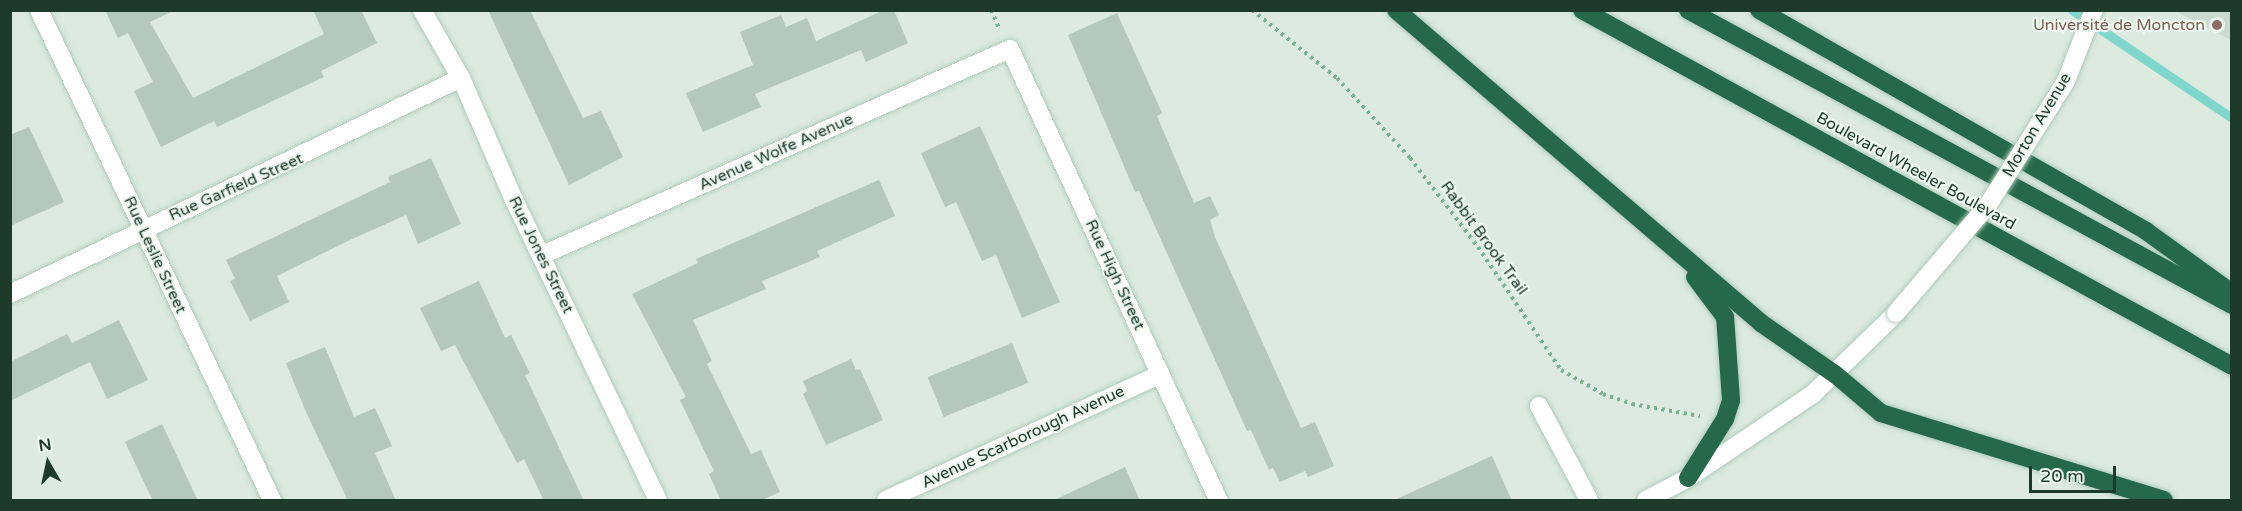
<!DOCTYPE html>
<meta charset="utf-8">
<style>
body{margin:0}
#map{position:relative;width:2242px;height:511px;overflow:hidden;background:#dceae0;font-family:"Varela Round",sans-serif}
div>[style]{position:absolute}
.built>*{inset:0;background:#cadacf}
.stream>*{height:9px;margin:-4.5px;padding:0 4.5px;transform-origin:4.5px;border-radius:4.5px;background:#7ed6cc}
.building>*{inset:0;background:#b4c8bb;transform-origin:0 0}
.path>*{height:4px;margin-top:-2px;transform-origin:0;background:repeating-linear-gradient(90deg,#79b191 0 3px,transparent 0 7.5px)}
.roads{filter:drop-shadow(0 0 2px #aecbb9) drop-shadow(0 0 2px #aecbb9)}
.street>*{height:18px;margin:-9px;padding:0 9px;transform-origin:9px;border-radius:9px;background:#fff}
.secondary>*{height:18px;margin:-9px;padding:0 9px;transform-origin:9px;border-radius:9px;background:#fff}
.highway>*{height:18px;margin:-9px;padding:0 9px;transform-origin:9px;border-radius:9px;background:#26694a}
.bridges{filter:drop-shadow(0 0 2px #aecbb9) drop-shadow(0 0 2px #aecbb9)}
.secondary-bridge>*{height:18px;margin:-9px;padding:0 9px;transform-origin:9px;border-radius:9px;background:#fff}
.dots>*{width:16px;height:16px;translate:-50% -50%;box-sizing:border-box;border:3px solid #edf7ef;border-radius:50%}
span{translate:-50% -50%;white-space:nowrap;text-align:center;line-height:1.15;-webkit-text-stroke:4.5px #edf7ef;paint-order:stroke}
.education-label{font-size:16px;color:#785e54}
.right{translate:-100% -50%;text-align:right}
.street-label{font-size:16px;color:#1d3a2b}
.frame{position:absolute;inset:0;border:12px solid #1d3a2b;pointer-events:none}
.north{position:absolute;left:18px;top:433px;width:60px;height:60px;-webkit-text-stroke:4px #edf7ef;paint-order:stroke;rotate:351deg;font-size:16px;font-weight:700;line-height:24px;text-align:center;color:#1d3a2b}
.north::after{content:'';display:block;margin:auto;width:21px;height:27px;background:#1d3a2b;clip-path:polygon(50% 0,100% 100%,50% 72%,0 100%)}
.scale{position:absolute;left:2029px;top:466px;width:87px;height:27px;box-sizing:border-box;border:3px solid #1d3a2b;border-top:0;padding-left:8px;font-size:18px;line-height:21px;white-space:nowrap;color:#1d3a2b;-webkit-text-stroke:4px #edf7ef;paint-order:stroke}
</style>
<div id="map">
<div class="built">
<div style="clip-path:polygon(2175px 11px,2231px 11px,2231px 40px)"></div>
</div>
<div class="stream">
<div style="left:2072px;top:10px;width:193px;rotate:34deg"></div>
</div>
<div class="building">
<div style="clip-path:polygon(105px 10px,175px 10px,150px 22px,193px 98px,324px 34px,313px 10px,361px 10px,377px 43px,321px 71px,324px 77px,217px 127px,214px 121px,161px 147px,134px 91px,153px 82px,128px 33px,118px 38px)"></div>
<div style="clip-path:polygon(488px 10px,530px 10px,583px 118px,601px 111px,623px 157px,569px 185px)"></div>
<div style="clip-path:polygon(884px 10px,894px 10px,908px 43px,866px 62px,861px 50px,755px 94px,761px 107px,703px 132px,686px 93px,753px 65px,740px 32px,781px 15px,786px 27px,807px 18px,816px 41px)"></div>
<div style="clip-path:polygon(1117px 13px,1162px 113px,1157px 116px,1194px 203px,1210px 196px,1219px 215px,1210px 220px,1215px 237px,1301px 428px,1315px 422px,1334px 466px,1308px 477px,1305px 471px,1280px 482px,1273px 468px,1269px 470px,1251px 430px,1247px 431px,1139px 191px,1135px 192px,1068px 35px)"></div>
<div style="clip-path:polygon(980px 126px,1060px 302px,1022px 318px,996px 255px,982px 261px,956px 202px,945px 207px,921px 153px)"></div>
<div style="clip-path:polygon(29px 127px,64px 202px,10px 226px,10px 135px)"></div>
<div style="clip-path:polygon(431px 158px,461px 224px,418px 244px,406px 215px,350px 240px,277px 276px,289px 302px,250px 321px,230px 281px,235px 279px,226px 260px,390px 182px,388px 177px)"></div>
<div style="clip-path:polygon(879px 180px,895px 216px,817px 251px,820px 257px,762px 281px,766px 289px,693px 320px,712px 361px,707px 364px,751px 454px,761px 450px,780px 492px,760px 501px,721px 501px,709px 474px,714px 471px,680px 400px,686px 397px,632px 294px,698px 263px,696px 259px)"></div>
<div style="clip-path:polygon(479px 281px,505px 338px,511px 335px,530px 373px,525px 375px,584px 501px,544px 501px,524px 459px,517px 463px,455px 345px,441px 351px,420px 308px)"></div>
<div style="clip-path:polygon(119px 320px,148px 380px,107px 399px,90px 362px,10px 401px,10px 362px,67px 334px,72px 343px)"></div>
<div style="left:1012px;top:343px;width:43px;height:91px;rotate:68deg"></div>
<div style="clip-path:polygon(325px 347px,354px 417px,375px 408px,392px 446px,375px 453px,396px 501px,348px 501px,306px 412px,286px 363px)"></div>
<div style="clip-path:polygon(851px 359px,856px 370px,860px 369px,883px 420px,826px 445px,803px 394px,807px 391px,803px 381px)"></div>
<div style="clip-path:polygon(162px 424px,198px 501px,153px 501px,125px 442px)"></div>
<div style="clip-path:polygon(1492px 456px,1512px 501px,1392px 501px)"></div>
<div style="clip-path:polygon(1125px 467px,1140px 501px,1052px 501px)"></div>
</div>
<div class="path">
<div style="left:991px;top:10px;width:22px;rotate:66deg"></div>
<div style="left:1252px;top:10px;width:109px;rotate:38.7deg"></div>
<div style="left:1337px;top:78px;width:108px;rotate:47.6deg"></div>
<div style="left:1410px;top:158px;width:112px;rotate:52.6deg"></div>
<div style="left:1478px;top:247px;width:148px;rotate:56deg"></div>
<div style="left:1561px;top:370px;width:48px;rotate:29.7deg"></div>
<div style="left:1603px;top:394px;width:31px;rotate:19deg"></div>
<div style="left:1632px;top:404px;width:69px;rotate:10deg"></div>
</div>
<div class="roads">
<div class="street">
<div style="left:39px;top:10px;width:543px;rotate:64.57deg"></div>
<div style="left:422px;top:10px;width:78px;rotate:60.2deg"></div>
<div style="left:461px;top:78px;width:135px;rotate:66.5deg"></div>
<div style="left:515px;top:202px;width:331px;rotate:64.4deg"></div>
<div style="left:542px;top:255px;width:511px;rotate:-23.76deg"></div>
<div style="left:1010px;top:49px;width:497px;rotate:65.2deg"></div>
<div style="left:10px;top:294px;width:500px;rotate:-25.59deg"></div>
<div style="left:1539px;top:406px;width:106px;rotate:62deg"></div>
<div style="left:886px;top:500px;width:302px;rotate:-24.6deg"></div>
</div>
<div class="secondary">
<div style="left:1646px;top:500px;width:47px;rotate:-27.6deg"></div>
<div style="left:1688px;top:478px;width:151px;rotate:-33.9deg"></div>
<div style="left:1813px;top:394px;width:116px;rotate:-44.3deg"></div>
</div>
<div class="highway">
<div style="left:1396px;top:10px;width:481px;rotate:40.6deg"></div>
<div style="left:1761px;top:323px;width:91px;rotate:34.7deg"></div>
<div style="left:1836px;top:375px;width:59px;rotate:40.2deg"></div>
<div style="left:1881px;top:413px;width:296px;rotate:17.1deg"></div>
<div style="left:1582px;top:10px;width:741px;rotate:28.71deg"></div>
<div style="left:1688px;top:10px;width:619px;rotate:28.47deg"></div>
<div style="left:1759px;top:10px;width:446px;rotate:29.7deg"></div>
<div style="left:2146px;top:231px;width:106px;rotate:35.8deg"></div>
<div style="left:1688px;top:478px;width:70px;rotate:-57.9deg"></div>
<div style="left:1725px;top:419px;width:20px;rotate:-72deg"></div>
<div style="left:1731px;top:400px;width:83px;rotate:-94.1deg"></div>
<div style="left:1725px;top:317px;width:50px;rotate:-126.9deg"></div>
</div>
</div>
<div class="bridges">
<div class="secondary-bridge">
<div style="left:1896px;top:313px;width:142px;rotate:-49.6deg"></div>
<div style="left:1988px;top:205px;width:146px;rotate:-57.8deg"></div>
<div style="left:2066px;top:81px;width:76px;rotate:-68.5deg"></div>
</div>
</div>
<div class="dots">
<div style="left:2217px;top:25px;background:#8d6e63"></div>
</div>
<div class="education-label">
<span class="right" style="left:2205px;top:25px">Université de Moncton</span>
</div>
<div class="street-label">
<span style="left:2037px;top:125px;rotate:-59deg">Morton Avenue</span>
<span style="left:776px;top:152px;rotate:-24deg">Avenue Wolfe Avenue</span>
<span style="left:1916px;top:171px;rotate:29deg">Boulevard Wheeler Boulevard</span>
<span style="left:236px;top:187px;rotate:-24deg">Rue Garfield Street</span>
<span style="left:1484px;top:238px;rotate:54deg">Rabbit Brook Trail</span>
<span style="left:155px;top:255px;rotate:65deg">Rue Leslie Street</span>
<span style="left:541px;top:255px;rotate:64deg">Rue Jones Street</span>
<span style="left:1115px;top:275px;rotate:65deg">Rue High Street</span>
<span style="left:1023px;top:437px;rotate:-25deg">Avenue Scarborough Avenue</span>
</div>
<div class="frame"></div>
<div class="north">N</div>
<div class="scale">20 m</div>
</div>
